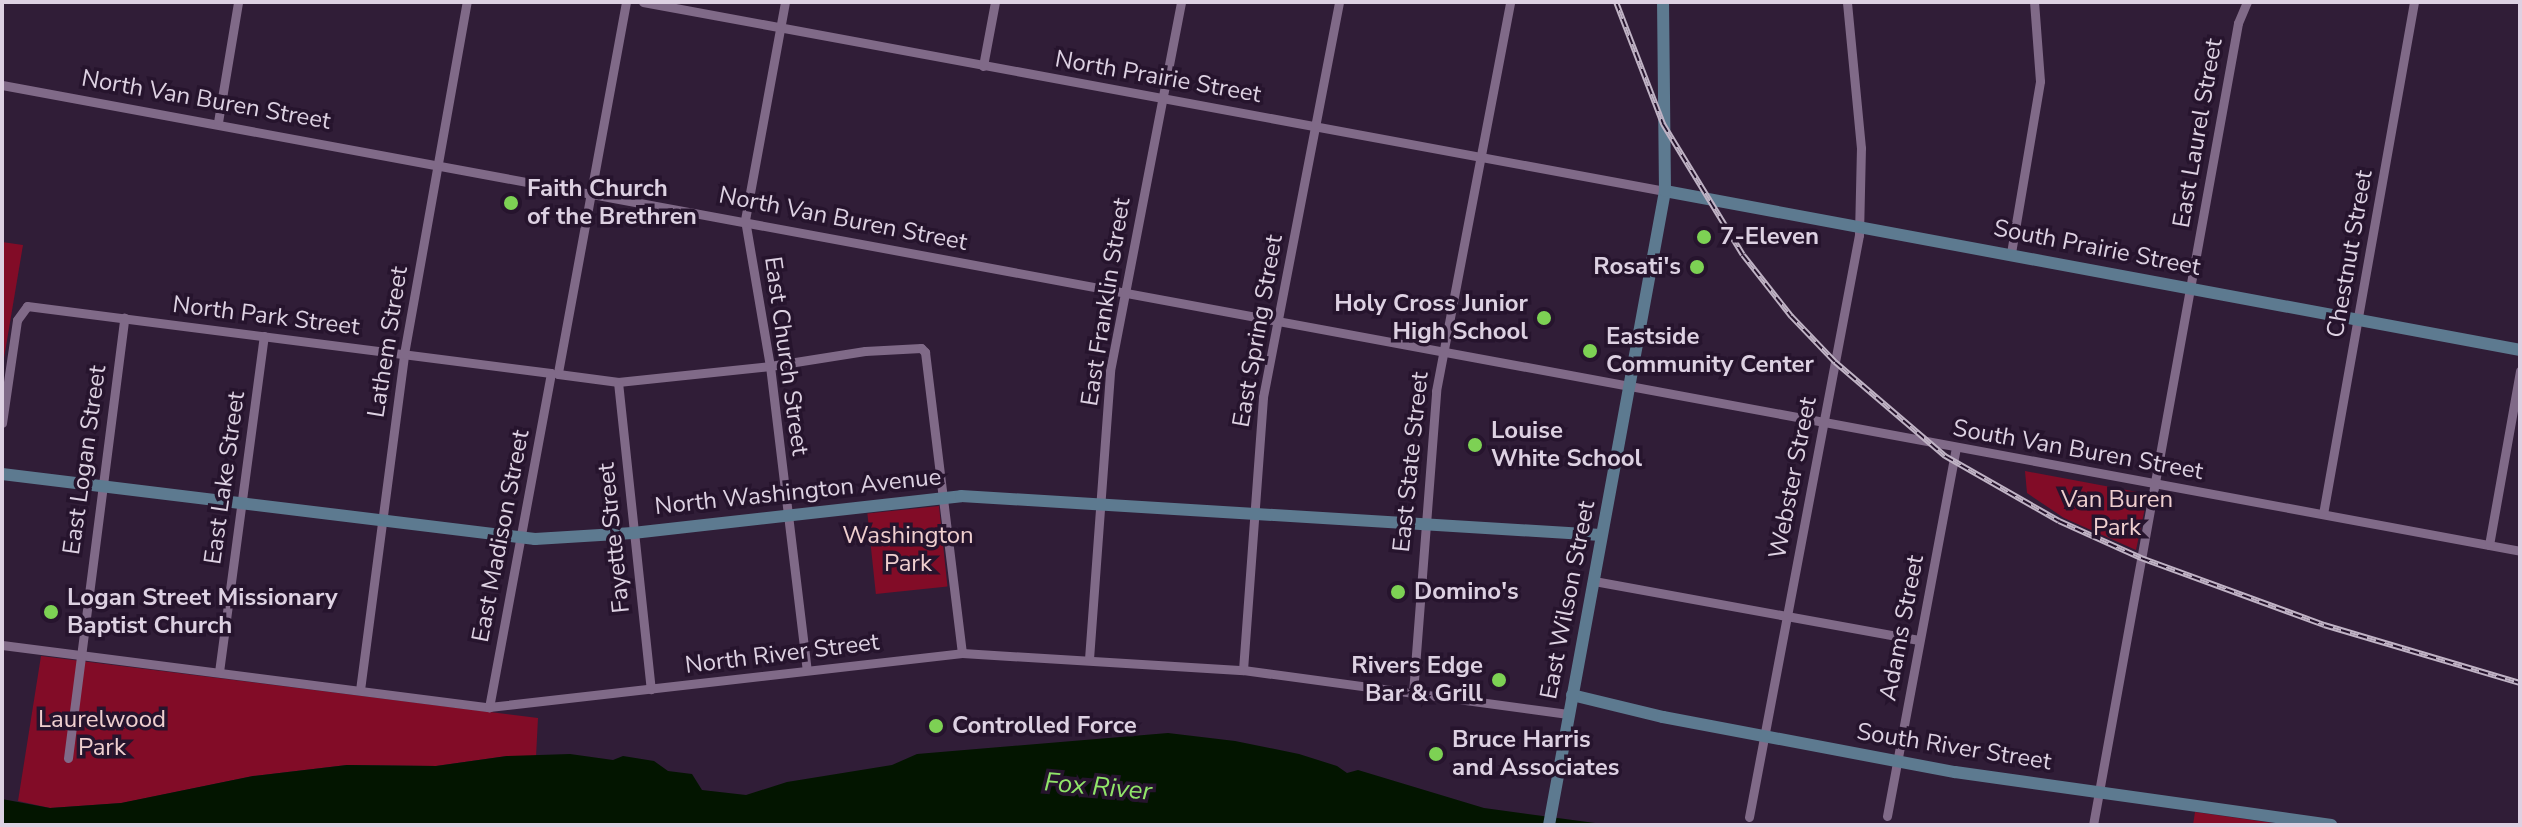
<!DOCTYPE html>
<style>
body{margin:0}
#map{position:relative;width:2522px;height:827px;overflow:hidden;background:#301d37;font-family:"Nunito Sans",sans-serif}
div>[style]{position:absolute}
.green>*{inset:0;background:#820c27;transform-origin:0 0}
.water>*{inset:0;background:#031500}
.street>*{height:9px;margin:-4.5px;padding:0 4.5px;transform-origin:4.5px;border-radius:4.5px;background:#806a88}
.secondary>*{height:12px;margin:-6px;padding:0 6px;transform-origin:6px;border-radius:6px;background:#5d7a90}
.rail>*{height:6px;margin-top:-3px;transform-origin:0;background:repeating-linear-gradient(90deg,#26142d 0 9px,#c0b3c5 0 18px);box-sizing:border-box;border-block:2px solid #c0b3c5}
.dots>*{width:22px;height:22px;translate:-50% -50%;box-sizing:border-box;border:4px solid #26142d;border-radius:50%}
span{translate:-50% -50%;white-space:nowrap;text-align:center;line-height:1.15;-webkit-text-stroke:7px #26142d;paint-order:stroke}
.street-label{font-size:24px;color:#ddd1e2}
.poi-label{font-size:24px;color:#ddd1e2;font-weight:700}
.left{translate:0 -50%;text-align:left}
.right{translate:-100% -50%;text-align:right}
.park-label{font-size:24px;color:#efcfcf}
.water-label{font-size:26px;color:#90e469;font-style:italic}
.frame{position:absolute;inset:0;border:4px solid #ddd1e2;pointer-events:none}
</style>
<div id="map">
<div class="green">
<div style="clip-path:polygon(2px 242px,23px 245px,2px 370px)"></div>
<div style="clip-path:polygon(2025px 471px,2148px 494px,2136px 550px,2064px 518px,2027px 493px)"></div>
<div style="left:939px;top:506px;width:81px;height:72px;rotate:84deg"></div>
<div style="clip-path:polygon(41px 656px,538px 718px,536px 757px,507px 756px,436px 766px,347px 765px,253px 776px,122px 803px,50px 808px,18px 801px)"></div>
<div style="clip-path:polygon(2195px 812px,2252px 820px,2286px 825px,2193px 825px)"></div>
</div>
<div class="water">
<div style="clip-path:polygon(1168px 733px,1235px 741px,1299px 754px,1337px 766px,1347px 773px,1358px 770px,1484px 808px,1610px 825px,2px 825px,2px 799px,50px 808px,121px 803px,253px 776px,347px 765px,436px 766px,507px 756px,570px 754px,613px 760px,623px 756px,654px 761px,668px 771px,692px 774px,702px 790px,746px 795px,787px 782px,892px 765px,917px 754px)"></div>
</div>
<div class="street">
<div style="left:626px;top:2px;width:378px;rotate:100.4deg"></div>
<div style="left:558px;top:374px;width:61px;rotate:7.6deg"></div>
<div style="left:618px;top:382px;width:153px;rotate:-6deg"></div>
<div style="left:770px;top:366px;width:96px;rotate:-9deg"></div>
<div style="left:865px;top:351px;width:56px;rotate:-3.1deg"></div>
<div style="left:921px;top:348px;width:6px;rotate:45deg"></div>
<div style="left:925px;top:352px;width:303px;rotate:83deg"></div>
<div style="left:643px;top:2px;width:1039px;rotate:10.48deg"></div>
<div style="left:785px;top:2px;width:222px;rotate:100.4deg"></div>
<div style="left:745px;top:220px;width:148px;rotate:80.3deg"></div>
<div style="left:770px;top:366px;width:306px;rotate:83.1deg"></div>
<div style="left:983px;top:66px;width:65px;rotate:-79.4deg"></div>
<div style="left:2px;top:85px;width:2561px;rotate:10.48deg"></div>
<div style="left:218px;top:122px;width:122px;rotate:-80.5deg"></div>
<div style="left:2011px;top:253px;width:174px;rotate:-80.4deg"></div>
<div style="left:2040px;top:81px;width:79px;rotate:-94.3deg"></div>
<div style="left:618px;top:382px;width:309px;rotate:83.9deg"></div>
<div style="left:2px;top:423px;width:104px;rotate:-81.7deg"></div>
<div style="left:17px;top:320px;width:17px;rotate:-54deg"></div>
<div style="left:27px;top:306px;width:528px;rotate:7.29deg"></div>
<div style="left:551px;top:373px;width:340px;rotate:100.5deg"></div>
<div style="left:2323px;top:514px;width:520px;rotate:-79.92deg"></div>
<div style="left:2489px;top:545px;width:177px;rotate:-79.9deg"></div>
<div style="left:1594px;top:581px;width:330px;rotate:10.3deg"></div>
<div style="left:2px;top:645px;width:491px;rotate:7.3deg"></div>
<div style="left:489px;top:707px;width:476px;rotate:-6.5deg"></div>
<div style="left:962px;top:653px;width:282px;rotate:3.5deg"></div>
<div style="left:1243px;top:670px;width:328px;rotate:7.7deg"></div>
<div style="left:1089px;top:659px;width:289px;rotate:-85.8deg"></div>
<div style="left:1110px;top:371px;width:376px;rotate:-79.1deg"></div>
<div style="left:1243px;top:670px;width:274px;rotate:-85.8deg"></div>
<div style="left:1263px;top:397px;width:402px;rotate:-79.1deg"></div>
<div style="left:219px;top:672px;width:339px;rotate:-82.4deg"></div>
<div style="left:360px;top:690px;width:339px;rotate:-82.5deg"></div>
<div style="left:404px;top:354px;width:358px;rotate:-79.9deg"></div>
<div style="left:1413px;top:693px;width:303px;rotate:-85.6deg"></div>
<div style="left:1436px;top:391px;width:396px;rotate:-79.2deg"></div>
<div style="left:68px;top:758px;width:444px;rotate:-82.7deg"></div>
<div style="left:1887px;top:816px;width:374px;rotate:-79.4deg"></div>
<div style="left:1749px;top:817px;width:592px;rotate:-79.3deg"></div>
<div style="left:1859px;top:235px;width:87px;rotate:-88.7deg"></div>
<div style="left:1861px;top:148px;width:147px;rotate:-95.5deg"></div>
<div style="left:2093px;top:825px;width:815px;rotate:-79.75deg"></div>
<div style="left:2238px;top:23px;width:23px;rotate:-67deg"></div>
</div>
<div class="secondary">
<div style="left:1665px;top:191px;width:870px;rotate:10.53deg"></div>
<div style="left:2px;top:474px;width:537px;rotate:6.95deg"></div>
<div style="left:535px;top:539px;width:98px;rotate:-3.5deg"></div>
<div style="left:633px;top:533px;width:330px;rotate:-6.4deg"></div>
<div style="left:961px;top:496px;width:641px;rotate:3.49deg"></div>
<div style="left:1572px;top:695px;width:94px;rotate:13.6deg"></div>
<div style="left:1663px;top:717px;width:297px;rotate:10.7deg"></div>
<div style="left:1955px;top:772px;width:380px;rotate:8deg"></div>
<div style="left:1549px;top:825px;width:645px;rotate:-79.63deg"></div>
<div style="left:1665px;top:191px;width:189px;rotate:-90.6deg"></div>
</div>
<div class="rail">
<div style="left:1616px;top:2px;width:131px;rotate:68.9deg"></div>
<div style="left:1663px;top:124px;width:153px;rotate:58.6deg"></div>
<div style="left:1743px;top:255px;width:78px;rotate:51.8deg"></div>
<div style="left:1791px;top:316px;width:64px;rotate:46.3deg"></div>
<div style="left:1835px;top:362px;width:145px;rotate:40.5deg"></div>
<div style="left:1945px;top:456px;width:131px;rotate:29.7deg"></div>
<div style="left:2059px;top:521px;width:90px;rotate:24.3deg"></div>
<div style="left:2141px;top:558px;width:195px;rotate:20.1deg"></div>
<div style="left:2324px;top:625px;width:204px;rotate:16.5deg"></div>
</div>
<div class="dots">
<div style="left:511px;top:203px;background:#7dd154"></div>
<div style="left:1704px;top:237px;background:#7dd154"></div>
<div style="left:1697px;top:267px;background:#7dd154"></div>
<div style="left:1544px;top:318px;background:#7dd154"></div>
<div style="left:1590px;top:351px;background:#7dd154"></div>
<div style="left:1475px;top:445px;background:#7dd154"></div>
<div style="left:1398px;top:592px;background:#7dd154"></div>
<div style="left:51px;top:612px;background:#7dd154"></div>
<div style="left:1499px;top:680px;background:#7dd154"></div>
<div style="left:936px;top:726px;background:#7dd154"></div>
<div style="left:1436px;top:754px;background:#7dd154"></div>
</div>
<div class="street-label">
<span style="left:1158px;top:77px;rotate:10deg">North Prairie Street</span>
<span style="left:206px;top:100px;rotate:10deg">North Van Buren Street</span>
<span style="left:2198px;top:133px;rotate:-80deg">East Laurel Street</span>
<span style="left:843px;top:219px;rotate:11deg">North Van Buren Street</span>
<span style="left:2097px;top:248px;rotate:11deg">South Prairie Street</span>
<span style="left:2350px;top:254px;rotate:-80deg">Chestnut Street</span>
<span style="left:1106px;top:302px;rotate:-81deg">East Franklin Street</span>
<span style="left:266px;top:316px;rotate:7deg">North Park Street</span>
<span style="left:1258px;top:331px;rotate:-80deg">East Spring Street</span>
<span style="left:388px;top:342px;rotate:-81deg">Lathem Street</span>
<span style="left:786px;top:356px;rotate:82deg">East Church Street</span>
<span style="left:2078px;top:450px;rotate:10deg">South Van Buren Street</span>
<span style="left:85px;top:460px;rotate:-82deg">East Logan Street</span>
<span style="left:1411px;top:462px;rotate:-84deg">East State Street</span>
<span style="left:225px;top:478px;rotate:-82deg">East Lake Street</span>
<span style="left:1793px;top:478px;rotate:-79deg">Webster Street</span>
<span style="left:798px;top:492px;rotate:-6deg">North Washington Avenue</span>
<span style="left:501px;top:536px;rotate:-79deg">East Madison Street</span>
<span style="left:614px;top:538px;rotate:-96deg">Fayette Street</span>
<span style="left:1568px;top:600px;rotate:-79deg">East Wilson Street</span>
<span style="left:1902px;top:628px;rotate:-79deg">Adams Street</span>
<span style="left:782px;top:654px;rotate:-7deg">North River Street</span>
<span style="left:1954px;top:747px;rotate:9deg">South River Street</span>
</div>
<div class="poi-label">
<span class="left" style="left:527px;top:203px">Faith Church<br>of the Brethren</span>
<span class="left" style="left:1720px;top:237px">7-Eleven</span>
<span class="right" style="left:1681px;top:267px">Rosati's</span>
<span class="right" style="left:1528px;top:318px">Holy Cross Junior<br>High School</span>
<span class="left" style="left:1606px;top:351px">Eastside<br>Community Center</span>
<span class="left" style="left:1491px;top:445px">Louise<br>White School</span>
<span class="left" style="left:1414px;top:592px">Domino's</span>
<span class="left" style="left:67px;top:612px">Logan Street Missionary<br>Baptist Church</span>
<span class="right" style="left:1483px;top:680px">Rivers Edge<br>Bar &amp; Grill</span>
<span class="left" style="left:952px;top:726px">Controlled Force</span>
<span class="left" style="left:1452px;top:754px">Bruce Harris<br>and Associates</span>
</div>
<div class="park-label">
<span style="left:2117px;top:514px">Van Buren<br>Park</span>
<span style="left:908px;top:550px">Washington<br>Park</span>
<span style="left:102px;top:734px">Laurelwood<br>Park</span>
</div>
<div class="water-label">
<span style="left:1098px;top:787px;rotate:5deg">Fox River</span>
</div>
<div class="frame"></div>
</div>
